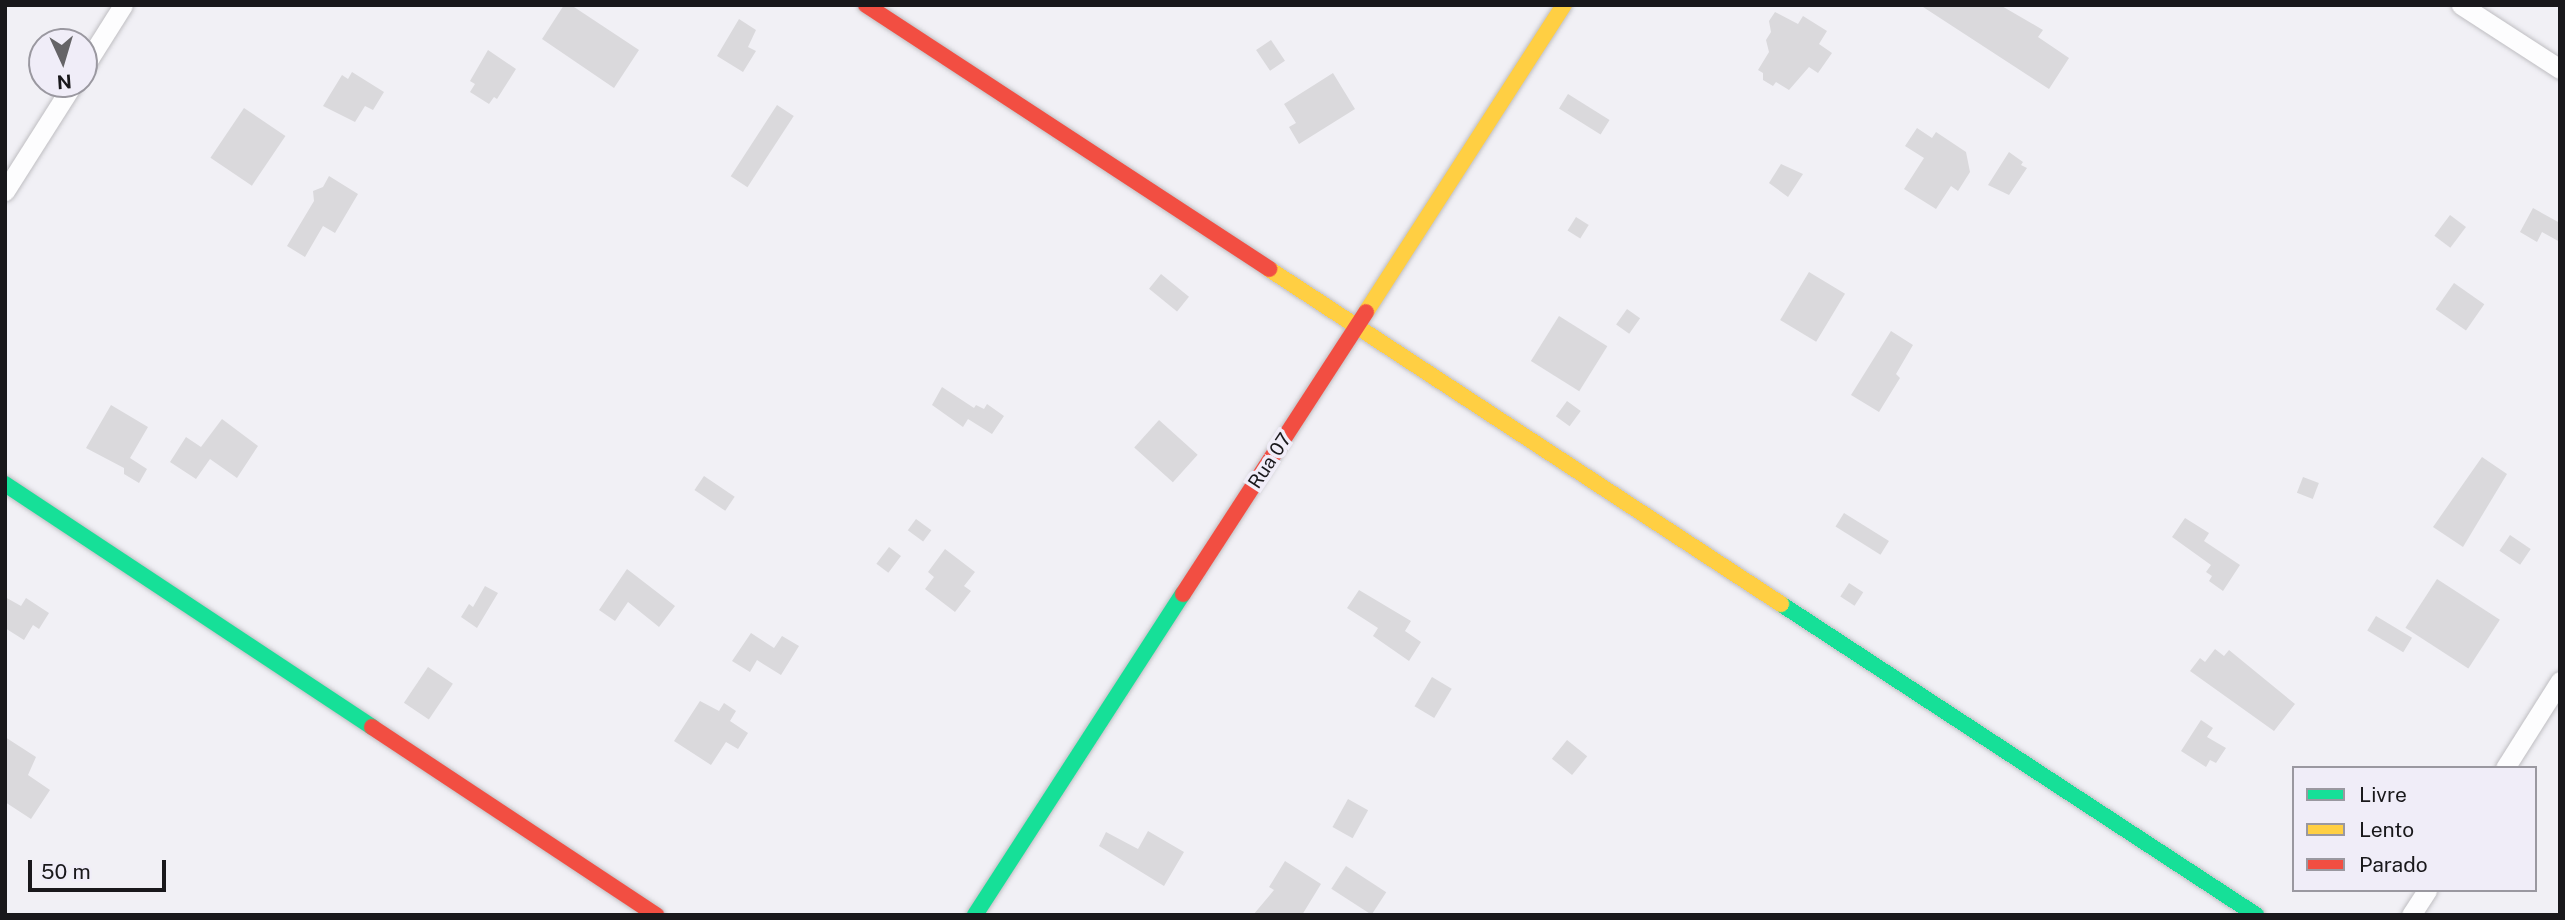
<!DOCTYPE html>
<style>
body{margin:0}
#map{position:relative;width:2565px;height:920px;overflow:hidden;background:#f1f0f5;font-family:"Public Sans",sans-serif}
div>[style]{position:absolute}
.building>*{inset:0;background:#dad9dc;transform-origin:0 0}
.roads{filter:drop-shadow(0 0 2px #bfbec2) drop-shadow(0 0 2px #bfbec2)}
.street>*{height:19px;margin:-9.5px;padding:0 9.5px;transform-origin:9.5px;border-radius:9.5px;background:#fdfdfe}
.fast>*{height:16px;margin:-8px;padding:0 8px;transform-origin:8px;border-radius:8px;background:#16e098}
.slow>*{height:16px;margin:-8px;padding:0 8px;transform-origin:8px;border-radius:8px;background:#ffcf43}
.jam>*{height:16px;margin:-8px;padding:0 8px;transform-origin:8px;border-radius:8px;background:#f24e42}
span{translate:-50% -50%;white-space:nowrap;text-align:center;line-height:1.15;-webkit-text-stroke:7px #f0edf8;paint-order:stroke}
.street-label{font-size:19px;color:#19181b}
.frame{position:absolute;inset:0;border:7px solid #19181b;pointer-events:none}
.legend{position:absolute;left:2292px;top:766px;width:245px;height:126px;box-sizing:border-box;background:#f0edf8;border:2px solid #9a98a0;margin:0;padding:9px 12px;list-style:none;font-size:21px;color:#19181b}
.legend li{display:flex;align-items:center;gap:14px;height:35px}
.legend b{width:35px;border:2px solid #9a98a0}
.north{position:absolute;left:28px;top:28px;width:70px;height:70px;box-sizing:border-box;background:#f0edf8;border:2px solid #9a98a0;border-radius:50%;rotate:176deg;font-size:19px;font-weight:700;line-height:28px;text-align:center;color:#19181b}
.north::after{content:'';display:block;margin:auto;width:24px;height:32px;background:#656467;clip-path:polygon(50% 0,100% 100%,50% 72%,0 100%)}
.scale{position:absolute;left:28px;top:860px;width:138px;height:32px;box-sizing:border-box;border:4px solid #19181b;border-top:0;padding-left:9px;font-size:21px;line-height:24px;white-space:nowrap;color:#19181b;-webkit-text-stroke:5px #f0edf8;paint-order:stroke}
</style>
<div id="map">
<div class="building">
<div style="clip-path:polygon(564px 5px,571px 5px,639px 50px,614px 88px,542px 39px)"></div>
<div style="clip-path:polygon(1920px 5px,2000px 5px,2043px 30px,2038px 37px,2069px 58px,2049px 89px)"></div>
<div style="clip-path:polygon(1775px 12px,1798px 24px,1803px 16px,1827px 31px,1819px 44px,1832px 53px,1818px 73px,1809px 67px,1789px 90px,1776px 82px,1773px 86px,1763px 80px,1763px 73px,1758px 70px,1769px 52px,1766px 40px,1771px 32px,1769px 21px)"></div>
<div style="clip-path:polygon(739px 19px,756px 30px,748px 47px,756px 51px,743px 72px,717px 56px)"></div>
<div style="left:1271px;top:40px;width:25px;height:18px;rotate:56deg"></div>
<div style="clip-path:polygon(488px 50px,516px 69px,497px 99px,494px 97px,489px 104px,470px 92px,475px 84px,470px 81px)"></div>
<div style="clip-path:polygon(352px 72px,384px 92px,373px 110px,365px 106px,355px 122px,323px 106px,342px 75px,348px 79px)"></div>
<div style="clip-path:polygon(1333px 73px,1355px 109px,1299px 144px,1289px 127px,1296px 123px,1284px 104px)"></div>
<div style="left:1568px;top:94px;width:49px;height:17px;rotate:32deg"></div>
<div style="left:777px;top:105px;width:20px;height:85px;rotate:33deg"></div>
<div style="left:244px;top:108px;width:50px;height:60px;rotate:34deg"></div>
<div style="clip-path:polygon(1917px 128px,1932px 138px,1936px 132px,1966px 152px,1970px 172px,1958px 191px,1951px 186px,1936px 209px,1904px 189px,1924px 158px,1905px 146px)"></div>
<div style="clip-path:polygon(2009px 152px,2023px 162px,2021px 165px,2027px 168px,2009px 195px,1988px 185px)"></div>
<div style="clip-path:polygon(1781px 164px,1803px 174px,1788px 197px,1769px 183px)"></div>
<div style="clip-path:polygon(329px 176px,358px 194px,335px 233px,323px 226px,305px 257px,287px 246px,314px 201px,313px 191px,323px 187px)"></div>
<div style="clip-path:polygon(2533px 208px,2560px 223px,2560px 242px,2542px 232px,2537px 242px,2520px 232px)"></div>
<div style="left:2450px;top:215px;width:20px;height:26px;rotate:37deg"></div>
<div style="left:1576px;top:217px;width:15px;height:16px;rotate:32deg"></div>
<div style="left:1809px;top:272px;width:42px;height:56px;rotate:31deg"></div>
<div style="left:1161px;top:274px;width:36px;height:19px;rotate:39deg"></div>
<div style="left:2454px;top:283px;width:37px;height:32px;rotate:35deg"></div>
<div style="left:1627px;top:309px;width:16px;height:19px;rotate:35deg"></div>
<div style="left:1559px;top:316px;width:57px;height:53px;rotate:32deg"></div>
<div style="clip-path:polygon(1891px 331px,1913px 345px,1896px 374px,1900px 378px,1879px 412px,1851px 395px)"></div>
<div style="clip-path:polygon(942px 387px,974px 408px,976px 405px,984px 409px,987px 404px,1004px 416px,992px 434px,968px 419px,963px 427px,932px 405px)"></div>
<div style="left:1567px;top:401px;width:17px;height:19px;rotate:36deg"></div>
<div style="clip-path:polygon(111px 405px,148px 427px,130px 458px,147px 469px,139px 483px,124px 474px,124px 468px,86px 448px)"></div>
<div style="clip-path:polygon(222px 419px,258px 446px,237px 478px,210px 459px,196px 479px,170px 462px,186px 437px,201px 447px)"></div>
<div style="left:1159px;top:420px;width:52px;height:37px;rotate:42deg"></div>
<div style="clip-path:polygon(2482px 457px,2507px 474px,2463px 547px,2433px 527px)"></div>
<div style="left:704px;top:476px;width:37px;height:17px;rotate:34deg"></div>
<div style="left:2303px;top:477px;width:17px;height:17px;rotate:21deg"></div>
<div style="left:1844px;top:513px;width:53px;height:16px;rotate:32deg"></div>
<div style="clip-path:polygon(2185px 518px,2209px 533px,2204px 541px,2240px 565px,2223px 591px,2209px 581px,2212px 576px,2206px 572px,2211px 565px,2172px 537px)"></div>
<div style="left:916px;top:519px;width:19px;height:14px;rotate:36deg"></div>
<div style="left:2510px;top:535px;width:25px;height:19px;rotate:34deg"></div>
<div style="left:889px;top:547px;width:15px;height:21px;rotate:37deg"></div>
<div style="clip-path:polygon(945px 549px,975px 572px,964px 586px,971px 591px,955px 612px,925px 589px,934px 577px,928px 572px)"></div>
<div style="clip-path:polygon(627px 569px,675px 606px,659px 627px,628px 602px,615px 621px,599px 610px)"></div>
<div style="left:2437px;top:579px;width:75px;height:58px;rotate:33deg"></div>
<div style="left:1849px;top:583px;width:17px;height:16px;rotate:33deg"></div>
<div style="clip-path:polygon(485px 586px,498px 593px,477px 628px,461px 617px,469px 604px,473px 607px)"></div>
<div style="clip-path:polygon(1359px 590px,1411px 621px,1405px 631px,1421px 642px,1409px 661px,1373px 636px,1378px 628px,1347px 608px)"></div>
<div style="clip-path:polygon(5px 597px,21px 606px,26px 598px,49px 613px,39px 629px,33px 625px,24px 640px,5px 628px)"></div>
<div style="left:2376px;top:616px;width:42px;height:17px;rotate:31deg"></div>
<div style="clip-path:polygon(751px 633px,774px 648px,782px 636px,799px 646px,781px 675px,757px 660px,750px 672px,732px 661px)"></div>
<div style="clip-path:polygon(2215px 649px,2224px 656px,2229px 650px,2295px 704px,2274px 731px,2190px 671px,2200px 658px,2205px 662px)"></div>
<div style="left:428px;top:667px;width:30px;height:43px;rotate:34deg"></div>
<div style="left:1432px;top:677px;width:23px;height:34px;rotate:31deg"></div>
<div style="clip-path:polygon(700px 701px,719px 711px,724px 703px,736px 711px,730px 721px,748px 733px,738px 749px,726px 742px,711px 765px,674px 741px)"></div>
<div style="clip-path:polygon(2201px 720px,2213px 728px,2207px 737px,2226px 748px,2216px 763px,2210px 760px,2206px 767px,2181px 751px)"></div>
<div style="clip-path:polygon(5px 737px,36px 757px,28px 775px,50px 790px,31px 819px,5px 802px)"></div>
<div style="left:1567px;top:740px;width:26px;height:24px;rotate:39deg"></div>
<div style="left:1348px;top:799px;width:23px;height:32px;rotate:29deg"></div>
<div style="clip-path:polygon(1148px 831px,1184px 852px,1164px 886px,1099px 846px,1106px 832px,1138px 849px)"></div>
<div style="clip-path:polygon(1285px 861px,1321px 884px,1302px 915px,1253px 915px,1274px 890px,1269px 887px)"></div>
<div style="left:1346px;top:866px;width:48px;height:27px;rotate:33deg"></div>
</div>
<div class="roads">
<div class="street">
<div style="left:2461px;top:5px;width:118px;rotate:32.9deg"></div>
<div style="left:84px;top:67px;width:73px;rotate:-57.8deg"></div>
<div style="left:5px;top:191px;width:127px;rotate:-57.6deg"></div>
<div style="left:2505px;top:768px;width:103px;rotate:-57.7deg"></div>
<div style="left:2411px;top:915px;width:30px;rotate:-57deg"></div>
</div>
<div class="fast">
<div style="left:5px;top:484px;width:440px;rotate:33.5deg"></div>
<div style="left:1781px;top:604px;width:568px;rotate:33.21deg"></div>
<div style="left:975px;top:915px;width:382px;rotate:-57.1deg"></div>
</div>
<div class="slow">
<div style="left:1269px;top:269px;width:612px;rotate:33.2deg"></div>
<div style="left:1366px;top:312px;width:365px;rotate:-57.2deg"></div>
</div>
<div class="jam">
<div style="left:866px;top:5px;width:482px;rotate:33.2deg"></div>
<div style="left:1183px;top:594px;width:336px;rotate:-57deg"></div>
<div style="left:372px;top:727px;width:341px;rotate:33.5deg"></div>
</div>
</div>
<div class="street-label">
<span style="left:1270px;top:461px;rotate:-57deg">Rua 07</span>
</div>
<div class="frame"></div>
<ul class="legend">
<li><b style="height:9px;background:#16e098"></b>Livre</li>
<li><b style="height:9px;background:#ffcf43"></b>Lento</li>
<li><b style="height:9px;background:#f24e42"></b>Parado</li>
</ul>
<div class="north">N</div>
<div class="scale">50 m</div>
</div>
